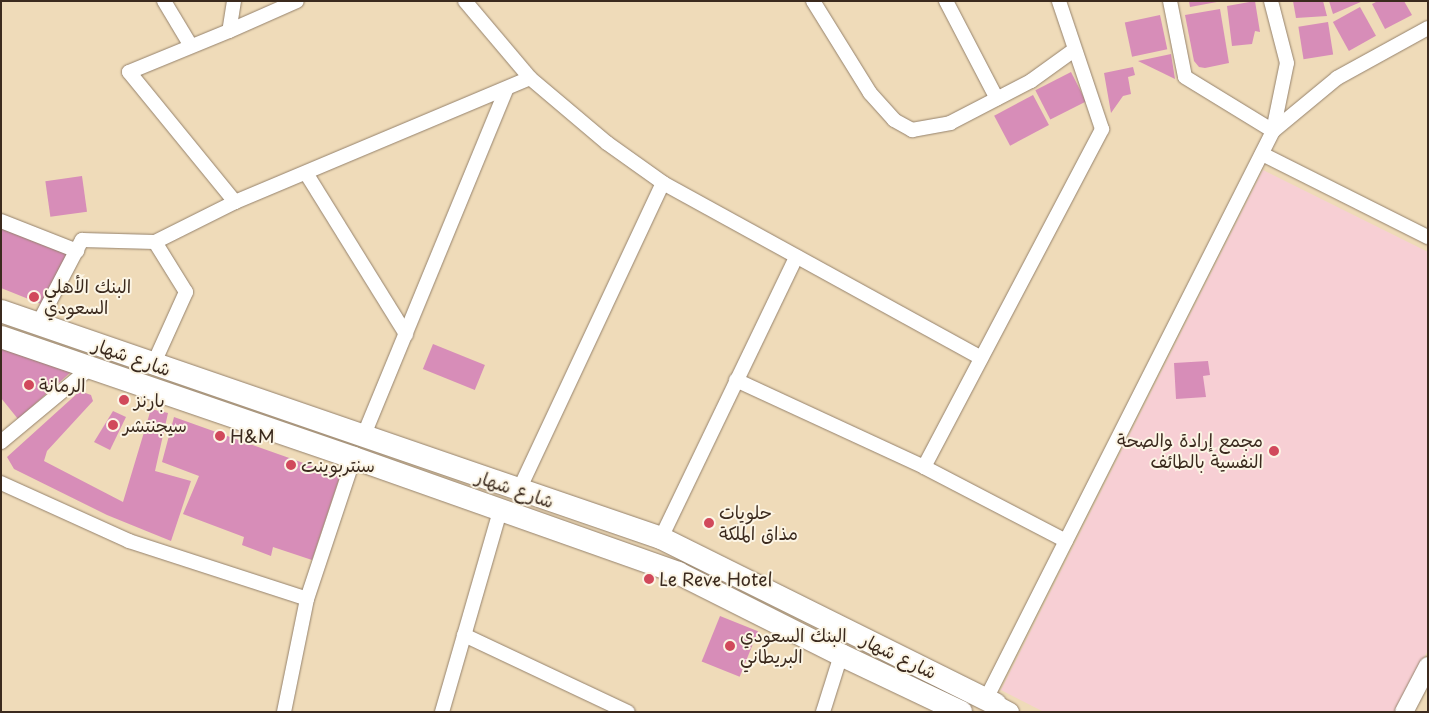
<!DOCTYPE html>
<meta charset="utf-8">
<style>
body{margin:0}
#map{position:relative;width:1429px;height:713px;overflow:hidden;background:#efdbb9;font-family:"Playpen Sans","Playpen Sans Arabic",sans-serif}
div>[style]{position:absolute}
.built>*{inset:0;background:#f7cfd4}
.building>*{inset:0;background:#d78db8;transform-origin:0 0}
.roads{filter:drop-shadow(0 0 1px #95826c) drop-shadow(0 0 1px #95826c)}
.minor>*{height:14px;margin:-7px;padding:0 7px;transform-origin:7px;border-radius:7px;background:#fff}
.tertiary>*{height:18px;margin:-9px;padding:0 9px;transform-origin:9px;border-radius:9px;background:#fff}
.primary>*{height:22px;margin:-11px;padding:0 11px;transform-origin:11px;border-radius:11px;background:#fff}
.dots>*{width:14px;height:14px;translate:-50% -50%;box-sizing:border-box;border:2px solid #fcf5e5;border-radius:50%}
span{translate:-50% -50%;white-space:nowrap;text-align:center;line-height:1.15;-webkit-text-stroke:4px #fcf5e5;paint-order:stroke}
.poi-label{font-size:18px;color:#3b2a1e}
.left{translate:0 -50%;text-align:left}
.right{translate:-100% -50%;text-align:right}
.street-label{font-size:18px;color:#3b2a1e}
.frame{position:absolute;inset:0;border:2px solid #3b2a1e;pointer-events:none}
</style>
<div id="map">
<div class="built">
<div style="clip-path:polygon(1263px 170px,1428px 252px,1428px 650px,1397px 712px,1044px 712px,1001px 690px)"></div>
</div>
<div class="building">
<div style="clip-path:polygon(1189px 1px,1216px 1px,1217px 2px,1190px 7px)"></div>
<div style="clip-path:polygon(1255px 1px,1260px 32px,1255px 31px,1252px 44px,1232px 46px,1227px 6px)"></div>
<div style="clip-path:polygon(1293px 1px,1323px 1px,1327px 16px,1296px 18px)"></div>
<div style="clip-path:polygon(1329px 1px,1363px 1px,1333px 14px)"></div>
<div style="clip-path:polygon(1378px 1px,1404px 1px,1412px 15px,1385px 29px,1372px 4px)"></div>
<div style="left:1360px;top:7px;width:33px;height:31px;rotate:61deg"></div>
<div style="clip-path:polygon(1220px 9px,1229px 63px,1205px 68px,1199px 67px,1194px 61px,1185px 15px)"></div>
<div style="left:1160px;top:15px;width:35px;height:36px;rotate:78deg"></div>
<div style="left:1328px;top:22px;width:33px;height:30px;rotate:81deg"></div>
<div style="clip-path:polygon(1171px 54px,1175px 79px,1138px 61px)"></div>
<div style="clip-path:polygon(1133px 67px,1135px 75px,1128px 77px,1131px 94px,1123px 96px,1111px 113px,1104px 73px)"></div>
<div style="left:1071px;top:72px;width:33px;height:40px;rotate:63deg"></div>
<div style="left:1033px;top:95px;width:34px;height:44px;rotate:62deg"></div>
<div style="left:82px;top:176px;width:36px;height:37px;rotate:82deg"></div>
<div style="clip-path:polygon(1px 228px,67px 253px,46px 306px,1px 288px)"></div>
<div style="left:433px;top:344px;width:56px;height:27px;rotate:22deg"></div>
<div style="clip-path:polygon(1px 347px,71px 372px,18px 419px,1px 398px)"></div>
<div style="clip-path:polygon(1208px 361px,1210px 375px,1203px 376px,1206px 397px,1176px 399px,1174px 363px)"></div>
<div style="clip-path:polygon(80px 391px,91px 395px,93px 401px,47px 451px,44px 461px,123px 502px,151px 409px,168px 413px,155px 471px,191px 481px,171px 541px,107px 515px,14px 469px,7px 457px)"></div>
<div style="clip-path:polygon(113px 411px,126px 417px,110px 450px,94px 442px)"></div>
<div style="clip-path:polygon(174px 417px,340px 476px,312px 560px,273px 547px,271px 556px,242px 545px,244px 537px,183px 514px,199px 476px,162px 462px)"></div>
<div style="left:720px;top:616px;width:41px;height:49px;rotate:22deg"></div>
</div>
<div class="roads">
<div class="minor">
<div style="left:164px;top:1px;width:52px;rotate:59deg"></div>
<div style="left:234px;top:1px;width:30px;rotate:99deg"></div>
<div style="left:229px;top:31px;width:108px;rotate:157.7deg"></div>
<div style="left:129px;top:72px;width:168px;rotate:50.8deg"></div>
<div style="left:465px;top:1px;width:101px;rotate:49.8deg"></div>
<div style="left:813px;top:1px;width:108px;rotate:58.2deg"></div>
<div style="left:870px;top:93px;width:36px;rotate:48deg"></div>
<div style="left:894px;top:120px;width:21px;rotate:29deg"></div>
<div style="left:912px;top:130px;width:39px;rotate:-10deg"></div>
<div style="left:950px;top:123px;width:91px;rotate:-27.4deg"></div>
<div style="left:1031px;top:81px;width:53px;rotate:-35.8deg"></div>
<div style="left:946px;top:1px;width:110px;rotate:62.5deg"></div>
<div style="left:1170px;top:1px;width:77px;rotate:78.8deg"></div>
<div style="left:1185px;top:77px;width:103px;rotate:31.5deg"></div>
<div style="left:1273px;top:131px;width:69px;rotate:-78.4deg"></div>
<div style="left:1287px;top:63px;width:64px;rotate:-104.5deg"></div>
<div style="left:229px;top:31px;width:74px;rotate:-23.8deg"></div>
<div style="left:1262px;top:154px;width:186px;rotate:26.6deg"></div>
<div style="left:306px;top:173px;width:190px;rotate:58.2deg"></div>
<div style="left:1px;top:221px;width:82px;rotate:21.5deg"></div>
<div style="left:155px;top:242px;width:89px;rotate:-26.6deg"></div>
<div style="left:235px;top:202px;width:320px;rotate:-22.8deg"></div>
<div style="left:530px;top:78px;width:101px;rotate:40.2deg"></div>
<div style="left:607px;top:143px;width:69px;rotate:35.5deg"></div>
<div style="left:663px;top:183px;width:363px;rotate:28.8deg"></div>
<div style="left:38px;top:324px;width:95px;rotate:-62.4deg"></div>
<div style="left:82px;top:240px;width:73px;rotate:1.6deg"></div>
<div style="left:155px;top:242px;width:59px;rotate:58.2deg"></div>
<div style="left:186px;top:292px;width:80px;rotate:114.3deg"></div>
<div style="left:736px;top:380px;width:207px;rotate:24.8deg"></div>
<div style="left:924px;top:467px;width:160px;rotate:27.5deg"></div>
<div style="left:363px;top:437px;width:375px;rotate:-67.6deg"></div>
<div style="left:1px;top:442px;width:116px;rotate:-39.7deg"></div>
<div style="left:924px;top:467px;width:382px;rotate:-62.2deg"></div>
<div style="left:1102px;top:129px;width:135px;rotate:-108.6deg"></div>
<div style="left:1px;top:483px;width:141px;rotate:24.4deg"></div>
<div style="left:129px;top:541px;width:187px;rotate:18deg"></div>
<div style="left:519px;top:490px;width:339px;rotate:-64.9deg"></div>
<div style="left:661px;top:538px;width:312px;rotate:-64.3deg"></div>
<div style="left:464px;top:635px;width:181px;rotate:25.2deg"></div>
<div style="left:986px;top:699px;width:636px;rotate:-63.19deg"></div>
<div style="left:1273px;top:131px;width:83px;rotate:-39.6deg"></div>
<div style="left:1337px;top:78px;width:104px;rotate:-28.8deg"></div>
<div style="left:284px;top:712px;width:115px;rotate:-78.5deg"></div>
<div style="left:307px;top:599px;width:149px;rotate:-71.6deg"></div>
<div style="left:442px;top:712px;width:209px;rotate:-73.9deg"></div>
<div style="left:823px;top:712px;width:60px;rotate:-72.5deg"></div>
</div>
<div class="tertiary">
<div style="left:995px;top:704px;width:17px;rotate:28deg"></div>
<div style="left:1404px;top:712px;width:52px;rotate:-62.4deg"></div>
</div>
<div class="primary">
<div style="left:1px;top:311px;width:698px;rotate:18.98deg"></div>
<div style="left:661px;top:538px;width:373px;rotate:26.4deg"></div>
<div style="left:1px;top:337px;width:373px;rotate:18.9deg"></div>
<div style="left:354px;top:458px;width:344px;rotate:19.5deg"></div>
<div style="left:678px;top:573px;width:182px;rotate:26.7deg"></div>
<div style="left:841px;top:655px;width:133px;rotate:25.4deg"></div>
</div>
</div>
<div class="dots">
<div style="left:34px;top:297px;background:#d1495b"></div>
<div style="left:29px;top:385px;background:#d1495b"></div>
<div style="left:124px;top:400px;background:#d1495b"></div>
<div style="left:113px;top:425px;background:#d1495b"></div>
<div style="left:220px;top:436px;background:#d1495b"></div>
<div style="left:1274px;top:451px;background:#d1495b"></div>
<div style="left:291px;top:465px;background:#d1495b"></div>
<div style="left:709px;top:523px;background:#d1495b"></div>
<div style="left:649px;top:579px;background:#d1495b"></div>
<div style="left:730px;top:646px;background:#d1495b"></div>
</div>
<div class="poi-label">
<span class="left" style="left:44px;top:297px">البنك الأهلي<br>السعودي</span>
<span class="left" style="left:39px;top:385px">الرمانة</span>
<span class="left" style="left:134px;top:400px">بارنز</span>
<span class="left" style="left:123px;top:425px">سيجنتشر</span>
<span class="left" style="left:230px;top:436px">H&amp;M</span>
<span class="right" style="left:1263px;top:451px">مجمع إرادة والصحة<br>النفسية بالطائف</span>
<span class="left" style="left:301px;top:465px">سنتربوينت</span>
<span class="left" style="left:719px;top:523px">حلويات<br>مذاق الملكة</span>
<span class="left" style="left:659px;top:579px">Le Reve Hotel</span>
<span class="left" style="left:740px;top:646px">البنك السعودي<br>البريطاني</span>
</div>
<div class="street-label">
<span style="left:132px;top:357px;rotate:19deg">شارع شهار</span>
<span style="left:515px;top:489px;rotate:19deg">شارع شهار</span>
<span style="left:899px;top:656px;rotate:26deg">شارع شهار</span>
</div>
<div class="frame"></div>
</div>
